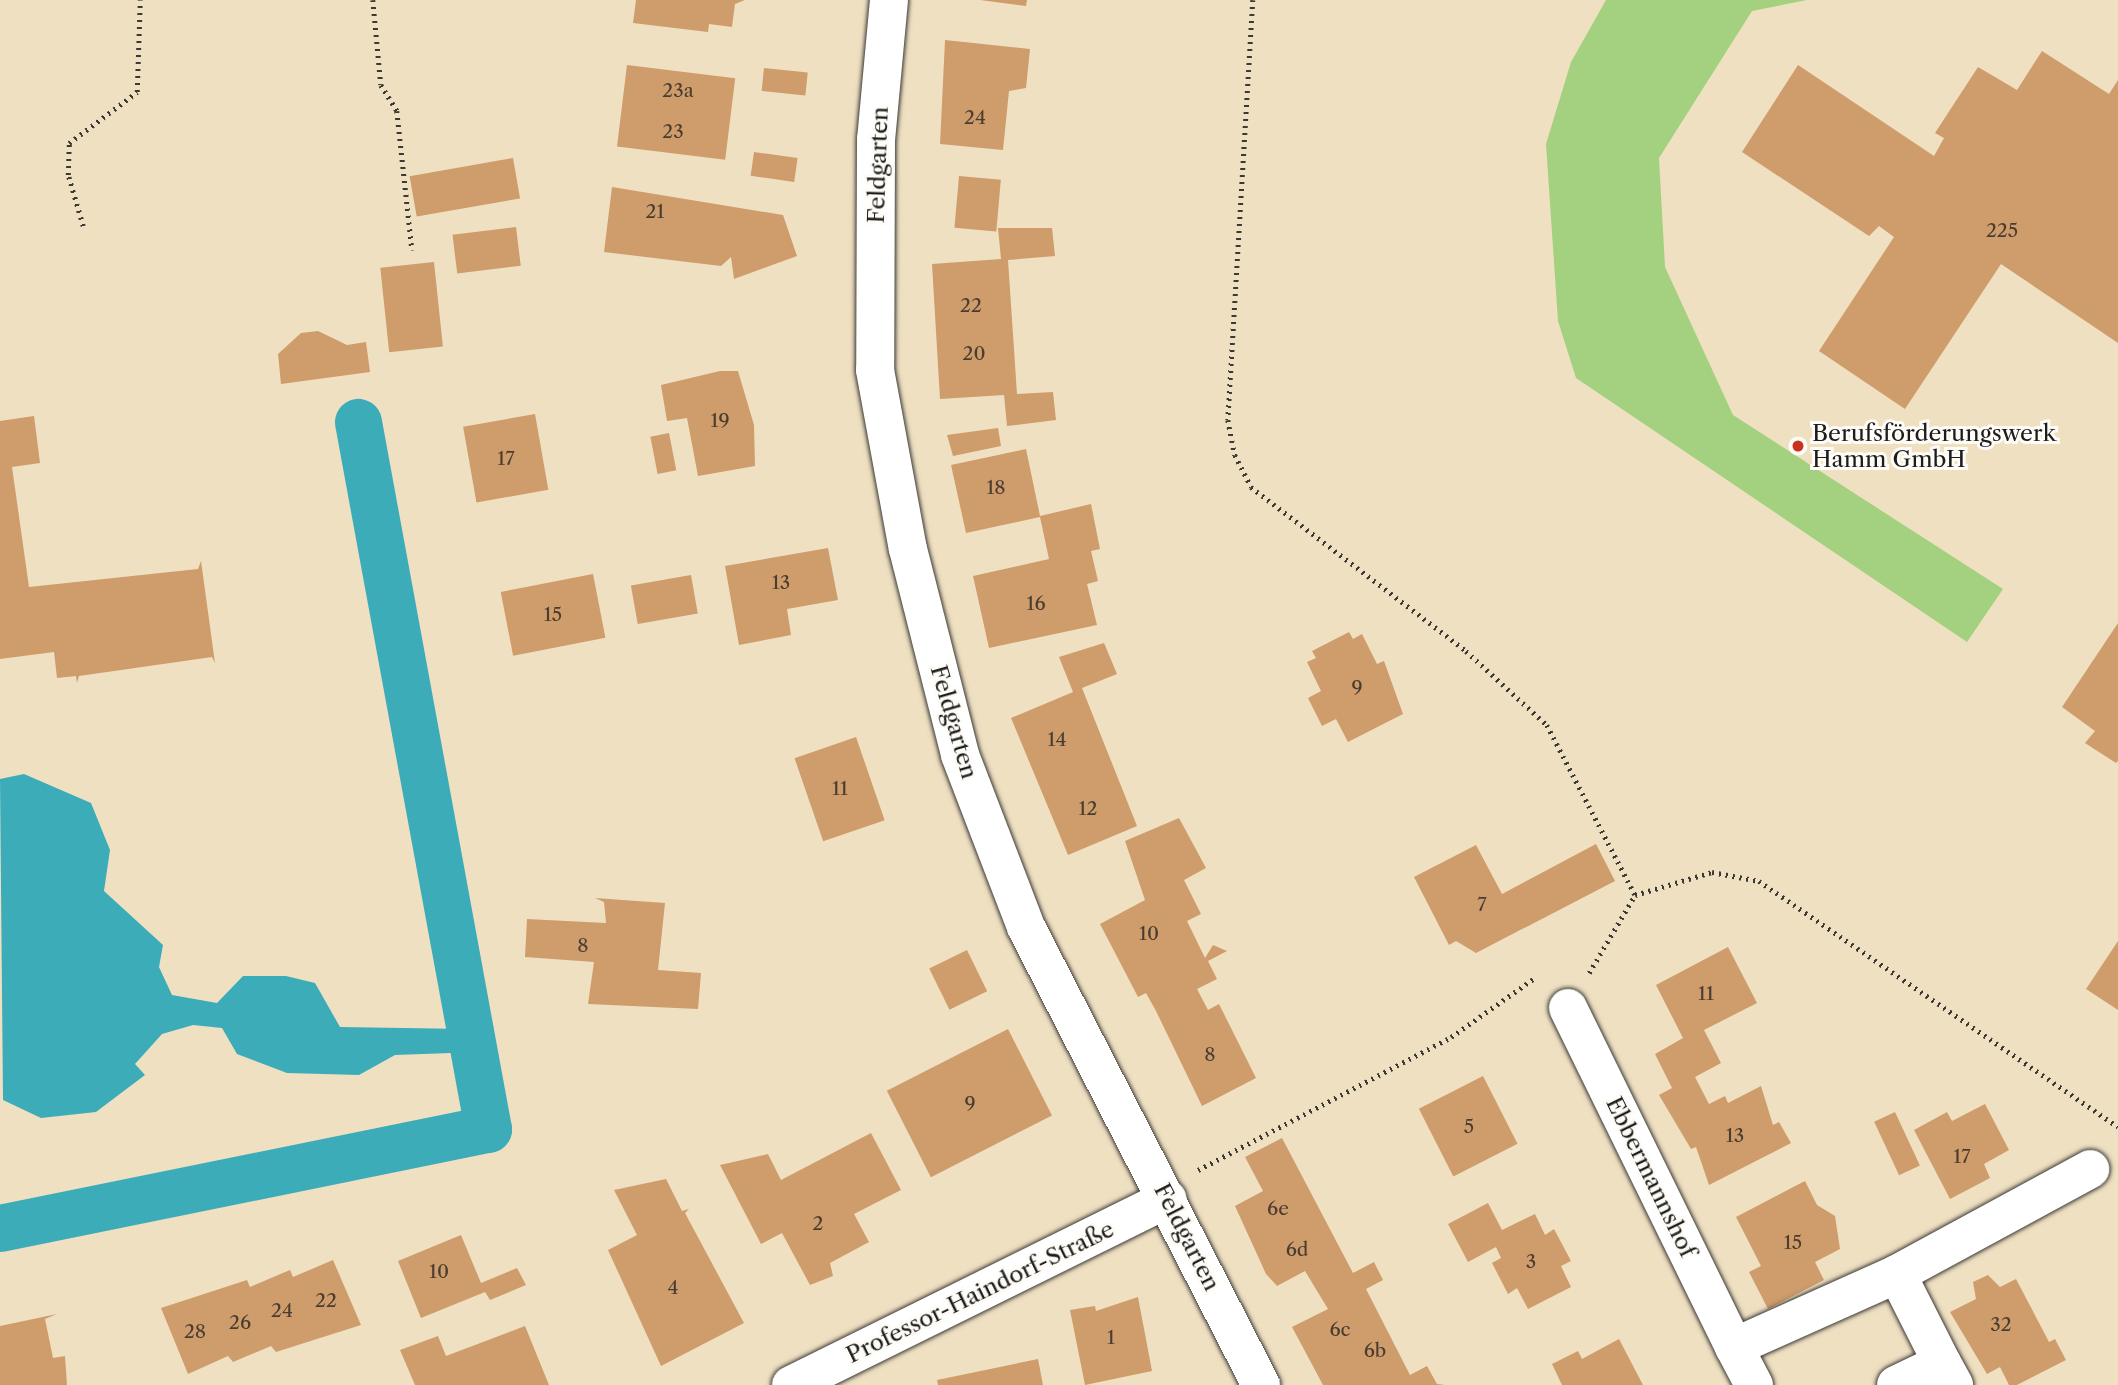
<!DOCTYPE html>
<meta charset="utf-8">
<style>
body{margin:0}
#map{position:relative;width:2118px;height:1385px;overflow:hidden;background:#efe0c2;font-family:"Libre Caslon Text",serif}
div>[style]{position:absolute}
.green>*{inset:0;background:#a3d17f}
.water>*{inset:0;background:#3dacb9}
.canal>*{height:47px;margin:-23.5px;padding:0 23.5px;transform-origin:23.5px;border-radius:23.5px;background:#3dacb9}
.building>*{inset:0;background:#cf9c6b;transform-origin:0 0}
.path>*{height:4.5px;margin-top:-2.25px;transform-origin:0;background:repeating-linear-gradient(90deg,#3c3935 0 2px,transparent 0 7px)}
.roads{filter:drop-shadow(0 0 2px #3c3935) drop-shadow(0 0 2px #3c3935)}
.street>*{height:38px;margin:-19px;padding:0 19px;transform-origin:19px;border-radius:19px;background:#fff}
.dots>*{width:19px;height:19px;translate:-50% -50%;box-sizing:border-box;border:4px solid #fdfcf7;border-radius:50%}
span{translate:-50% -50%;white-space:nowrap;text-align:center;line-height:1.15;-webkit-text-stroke:6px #fdfcf7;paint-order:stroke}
.number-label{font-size:19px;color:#493c30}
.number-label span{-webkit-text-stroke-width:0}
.street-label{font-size:23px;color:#1c1c1c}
.poi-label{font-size:23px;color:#1c1c1c}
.left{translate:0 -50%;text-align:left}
</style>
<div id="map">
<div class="green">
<div style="clip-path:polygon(1606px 0,1807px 0,1752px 11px,1659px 158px,1665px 267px,1733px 415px,2003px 589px,1967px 642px,1576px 378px,1558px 321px,1546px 144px,1571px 62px)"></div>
</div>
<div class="water">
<div style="clip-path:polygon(24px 774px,91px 803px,110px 850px,104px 891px,163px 945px,159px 967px,172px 995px,217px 1003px,243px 976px,286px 976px,315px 983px,340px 1027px,467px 1029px,474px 1063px,451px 1053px,395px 1055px,359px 1075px,287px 1073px,237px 1054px,222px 1028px,193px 1025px,162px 1034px,135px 1064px,145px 1075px,96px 1112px,41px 1118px,3px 1100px,0 779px)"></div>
</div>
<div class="canal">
<div style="left:0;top:1228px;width:498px;rotate:-11.5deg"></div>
<div style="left:488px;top:1129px;width:719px;rotate:-100.42deg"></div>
</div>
<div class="building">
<div style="clip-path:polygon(636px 0,745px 0,735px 4px,732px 27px,709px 24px,708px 32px,633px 23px)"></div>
<div style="clip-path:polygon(980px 0,1027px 0,1026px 6px)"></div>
<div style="clip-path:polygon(945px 40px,1030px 49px,1026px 88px,1009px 91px,1003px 150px,940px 144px)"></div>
<div style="clip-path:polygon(2042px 51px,2109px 94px,2118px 80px,2118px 343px,2001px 264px,1905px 409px,1819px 351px,1894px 237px,1879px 226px,1869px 236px,1742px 152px,1798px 65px,1934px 156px,1944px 138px,1935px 133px,1978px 67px,2017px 90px)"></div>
<div style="left:627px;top:65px;width:109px;height:82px;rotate:7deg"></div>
<div style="left:764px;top:68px;width:44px;height:23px;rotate:6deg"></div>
<div style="left:754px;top:152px;width:44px;height:24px;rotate:8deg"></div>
<div style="left:513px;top:158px;width:41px;height:105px;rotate:80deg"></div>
<div style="left:959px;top:176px;width:42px;height:52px;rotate:5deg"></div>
<div style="clip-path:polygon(612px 187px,783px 215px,797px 256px,734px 279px,731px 257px,721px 266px,604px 252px)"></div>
<div style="left:516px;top:227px;width:39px;height:64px;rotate:83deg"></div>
<div style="clip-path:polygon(998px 228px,1052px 228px,1055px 256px,1008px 260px,1017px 394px,1053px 392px,1056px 420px,1007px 426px,1004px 395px,940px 399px,932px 264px,1001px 259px)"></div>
<div style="left:434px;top:262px;width:85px;height:54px;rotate:84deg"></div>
<div style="clip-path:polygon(318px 331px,347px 345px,366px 342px,370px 372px,281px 384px,278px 354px,301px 333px)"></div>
<div style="clip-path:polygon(720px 371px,738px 371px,754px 425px,755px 466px,698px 476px,687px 418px,667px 421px,661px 385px)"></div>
<div style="left:535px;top:414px;width:77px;height:73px;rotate:80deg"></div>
<div style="clip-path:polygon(34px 416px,40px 463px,12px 467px,29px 587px,198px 569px,201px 561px,215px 663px,212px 657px,79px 676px,77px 683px,76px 676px,57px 678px,54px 652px,0 659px,0 421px)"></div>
<div style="clip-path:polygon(998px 428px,1001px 446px,953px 456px,947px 435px)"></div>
<div style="left:669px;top:433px;width:38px;height:19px;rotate:79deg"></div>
<div style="clip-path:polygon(1026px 449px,1040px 516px,1091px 504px,1100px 549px,1091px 551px,1098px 581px,1087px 584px,1097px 625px,989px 648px,973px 576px,1049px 559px,1040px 517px,966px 533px,951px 465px)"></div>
<div style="clip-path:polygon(828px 548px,838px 600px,787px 609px,791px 635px,739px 645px,725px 566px)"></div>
<div style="left:593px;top:574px;width:65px;height:94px;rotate:79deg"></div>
<div style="left:691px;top:575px;width:39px;height:61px;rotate:80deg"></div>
<div style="clip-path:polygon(2118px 623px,2118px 761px,2116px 763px,2085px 743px,2095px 731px,2062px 707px)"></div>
<div style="clip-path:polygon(1349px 632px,1353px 639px,1362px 634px,1377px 664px,1384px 661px,1403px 714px,1348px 742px,1336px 719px,1322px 726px,1308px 698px,1321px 691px,1307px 662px,1316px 658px,1312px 651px)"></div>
<div style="clip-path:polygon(1104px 643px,1117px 674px,1082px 688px,1137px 826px,1068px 855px,1011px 718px,1073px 692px,1059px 657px)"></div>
<div style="left:856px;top:737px;width:88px;height:65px;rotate:71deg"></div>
<div style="clip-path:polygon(1179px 818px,1206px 868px,1184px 880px,1201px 914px,1187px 921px,1205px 958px,1213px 945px,1227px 951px,1208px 961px,1217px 979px,1197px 989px,1208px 1010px,1219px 1004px,1256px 1078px,1202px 1106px,1156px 1011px,1146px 993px,1138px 997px,1100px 924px,1145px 900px,1125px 841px)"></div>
<div style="clip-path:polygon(1596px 844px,1615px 881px,1476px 953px,1456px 941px,1449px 945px,1414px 877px,1476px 845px,1502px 894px)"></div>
<div style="clip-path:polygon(595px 898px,665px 903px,658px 970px,701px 973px,698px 1009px,588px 1004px,594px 962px,525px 957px,527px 919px,606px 923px,604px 902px)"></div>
<div style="clip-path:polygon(2118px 941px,2118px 1010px,2086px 989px)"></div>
<div style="clip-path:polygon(1728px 947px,1757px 1003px,1704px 1030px,1721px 1063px,1695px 1077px,1709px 1104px,1725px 1096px,1728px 1103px,1761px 1086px,1773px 1125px,1779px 1122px,1791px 1143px,1709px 1185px,1696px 1147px,1691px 1149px,1659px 1095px,1672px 1088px,1655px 1054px,1683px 1038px,1656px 985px)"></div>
<div style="left:967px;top:950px;width:46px;height:42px;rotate:64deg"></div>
<div style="left:1008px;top:1029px;width:97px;height:136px;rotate:63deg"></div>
<div style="left:1483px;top:1076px;width:76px;height:72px;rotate:63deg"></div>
<div style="clip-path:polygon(1985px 1104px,2009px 1150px,1984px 1164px,1990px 1178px,1950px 1199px,1914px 1130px,1947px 1112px,1952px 1121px)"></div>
<div style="left:1895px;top:1112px;width:59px;height:23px;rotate:65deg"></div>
<div style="clip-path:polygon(871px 1133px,901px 1190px,854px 1214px,869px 1242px,830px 1263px,833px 1276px,810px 1285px,782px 1233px,761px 1244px,720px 1165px,768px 1154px,781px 1180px)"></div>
<div style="clip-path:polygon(1282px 1138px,1353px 1273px,1374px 1262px,1383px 1280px,1366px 1289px,1410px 1375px,1427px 1366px,1437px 1384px,1445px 1385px,1323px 1385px,1292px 1327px,1328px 1309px,1305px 1271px,1277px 1286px,1266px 1274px,1235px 1206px,1263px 1191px,1245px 1157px)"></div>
<div style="clip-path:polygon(666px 1179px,682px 1211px,689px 1209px,685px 1213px,744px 1323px,661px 1366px,608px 1250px,637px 1235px,614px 1190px)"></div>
<div style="clip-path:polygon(1805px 1181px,1817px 1205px,1835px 1216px,1840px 1249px,1815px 1262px,1824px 1280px,1768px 1309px,1749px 1272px,1761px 1266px,1736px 1217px)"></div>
<div style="clip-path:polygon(1488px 1203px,1502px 1230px,1535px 1214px,1545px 1235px,1554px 1229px,1571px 1261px,1561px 1266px,1571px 1287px,1528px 1309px,1517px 1288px,1508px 1294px,1492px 1263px,1501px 1258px,1496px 1247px,1468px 1262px,1448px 1224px)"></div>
<div style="clip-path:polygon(461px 1235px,481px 1283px,517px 1268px,526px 1285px,490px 1300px,485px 1292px,421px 1318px,398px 1261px)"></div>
<div style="clip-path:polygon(333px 1260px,361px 1325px,276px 1352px,271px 1346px,233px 1362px,228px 1356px,188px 1374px,161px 1308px,247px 1280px,250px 1287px,290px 1270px,293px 1277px)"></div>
<div style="clip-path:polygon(1988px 1275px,2000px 1287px,2016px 1279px,2049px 1342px,2055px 1339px,2066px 1360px,2017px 1385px,2009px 1385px,2000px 1367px,1987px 1374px,1950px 1312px,1976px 1299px,1973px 1282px)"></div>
<div style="clip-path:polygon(1138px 1297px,1152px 1371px,1085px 1385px,1070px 1310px,1095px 1306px,1096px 1311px)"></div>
<div style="clip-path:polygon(57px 1314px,45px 1319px,53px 1358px,65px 1356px,67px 1385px,0 1385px,0 1326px)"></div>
<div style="clip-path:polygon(525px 1326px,549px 1385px,415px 1385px,400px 1350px,438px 1336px,446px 1356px)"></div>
<div style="clip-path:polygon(1619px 1339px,1643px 1385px,1562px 1385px,1552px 1364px,1578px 1351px,1582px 1359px)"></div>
<div style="clip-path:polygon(1038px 1359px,1043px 1385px,938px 1385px,937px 1380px)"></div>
</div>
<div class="path">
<div style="left:373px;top:0;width:85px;rotate:84.6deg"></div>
<div style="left:381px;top:85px;width:31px;rotate:58deg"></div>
<div style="left:397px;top:111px;width:140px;rotate:83.8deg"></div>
<div style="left:1253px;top:0;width:421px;rotate:93.4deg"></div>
<div style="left:1228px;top:420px;width:36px;rotate:79deg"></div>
<div style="left:1235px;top:455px;width:36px;rotate:63deg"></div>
<div style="left:1251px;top:487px;width:270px;rotate:37.3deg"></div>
<div style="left:1466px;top:651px;width:110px;rotate:42.4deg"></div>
<div style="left:1547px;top:725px;width:191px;rotate:62.6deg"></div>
<div style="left:1635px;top:895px;width:80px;rotate:-16.6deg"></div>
<div style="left:1712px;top:872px;width:48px;rotate:10.8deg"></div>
<div style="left:1759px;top:881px;width:435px;rotate:34.4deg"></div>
<div style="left:83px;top:226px;width:53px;rotate:-106.4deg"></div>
<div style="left:68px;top:175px;width:32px;rotate:-88deg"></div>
<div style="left:69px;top:143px;width:85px;rotate:-36.9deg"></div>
<div style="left:137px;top:92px;width:92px;rotate:-88.1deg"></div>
<div style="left:1589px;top:973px;width:91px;rotate:-59.5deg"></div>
<div style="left:1198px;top:1170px;width:286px;rotate:-27.7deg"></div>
<div style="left:1451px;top:1037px;width:104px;rotate:-35.2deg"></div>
</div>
<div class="roads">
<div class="street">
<div style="left:889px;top:0;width:140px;rotate:95.3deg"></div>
<div style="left:876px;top:139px;width:231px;rotate:90.2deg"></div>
<div style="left:875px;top:370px;width:182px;rotate:79.6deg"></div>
<div style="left:908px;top:549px;width:212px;rotate:75.8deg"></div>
<div style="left:960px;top:755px;width:184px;rotate:69deg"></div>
<div style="left:1026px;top:927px;width:515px;rotate:62.84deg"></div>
<div style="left:1568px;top:1008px;width:377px;rotate:63.9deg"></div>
<div style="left:1897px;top:1274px;width:220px;rotate:-28.5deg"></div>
<div style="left:791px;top:1385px;width:420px;rotate:-26.3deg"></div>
<div style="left:1754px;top:1385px;width:43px;rotate:-117.8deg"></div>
<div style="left:1734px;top:1347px;width:179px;rotate:-24.1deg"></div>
<div style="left:1897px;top:1274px;width:100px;rotate:63.2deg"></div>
<div style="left:1896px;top:1385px;width:51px;rotate:-25.6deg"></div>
<div style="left:1942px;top:1363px;width:25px;rotate:61deg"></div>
</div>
</div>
<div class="dots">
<div style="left:1798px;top:446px;background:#c8321e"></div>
</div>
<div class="number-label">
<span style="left:678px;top:91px">23a</span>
<span style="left:975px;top:118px">24</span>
<span style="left:673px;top:132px">23</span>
<span style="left:655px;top:212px">21</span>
<span style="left:2002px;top:231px">225</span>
<span style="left:971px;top:306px">22</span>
<span style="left:974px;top:354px">20</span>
<span style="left:720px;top:421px">19</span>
<span style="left:506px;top:459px">17</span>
<span style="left:996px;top:488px">18</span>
<span style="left:781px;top:583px">13</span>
<span style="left:1036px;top:604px">16</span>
<span style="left:553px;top:615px">15</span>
<span style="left:1357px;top:688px">9</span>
<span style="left:1057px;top:740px">14</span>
<span style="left:840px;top:789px">11</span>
<span style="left:1088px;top:809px">12</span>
<span style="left:1482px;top:905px">7</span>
<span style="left:1149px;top:934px">10</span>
<span style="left:583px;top:946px">8</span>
<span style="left:1706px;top:994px">11</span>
<span style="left:1210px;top:1055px">8</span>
<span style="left:970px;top:1104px">9</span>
<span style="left:1469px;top:1127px">5</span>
<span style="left:1735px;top:1136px">13</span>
<span style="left:1962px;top:1157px">17</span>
<span style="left:1278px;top:1209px">6e</span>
<span style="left:818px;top:1224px">2</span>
<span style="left:1793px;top:1243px">15</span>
<span style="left:1297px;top:1250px">6d</span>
<span style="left:1531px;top:1262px">3</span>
<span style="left:439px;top:1272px">10</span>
<span style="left:673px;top:1288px">4</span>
<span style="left:326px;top:1301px">22</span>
<span style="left:282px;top:1311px">24</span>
<span style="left:240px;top:1323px">26</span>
<span style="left:2001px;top:1325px">32</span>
<span style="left:1340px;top:1330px">6c</span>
<span style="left:195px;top:1332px">28</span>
<span style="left:1111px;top:1338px">1</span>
<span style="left:1375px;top:1351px">6b</span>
</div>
<div class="street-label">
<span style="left:878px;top:165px;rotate:-88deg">Feldgarten</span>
<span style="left:954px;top:722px;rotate:74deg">Feldgarten</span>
<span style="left:1651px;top:1177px;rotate:64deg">Ebbermannshof</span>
<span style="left:1187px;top:1237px;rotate:63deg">Feldgarten</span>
<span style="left:980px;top:1292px;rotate:-26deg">Professor-Haindorf-Straße</span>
</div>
<div class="poi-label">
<span class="left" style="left:1812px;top:446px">Berufsförderungswerk<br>Hamm GmbH</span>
</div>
</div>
